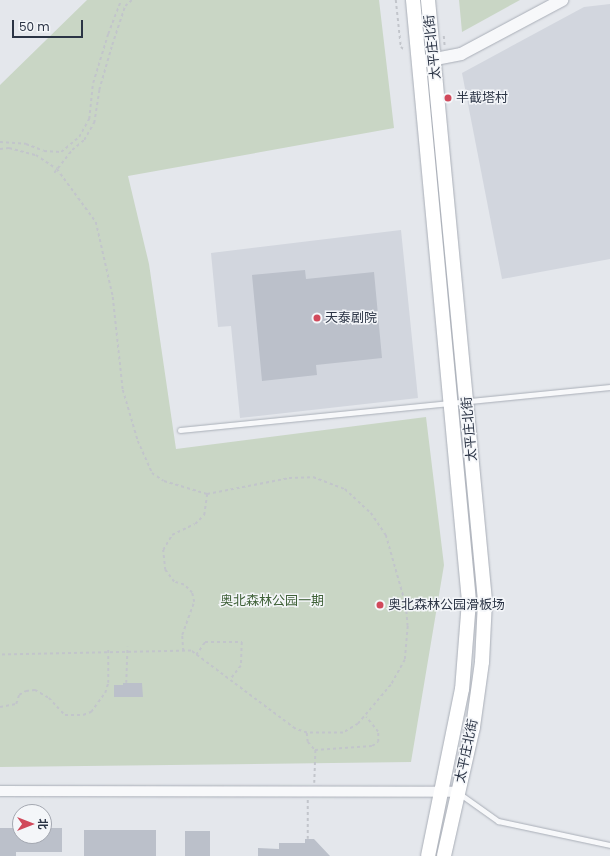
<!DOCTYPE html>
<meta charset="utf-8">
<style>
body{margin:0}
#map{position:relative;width:610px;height:856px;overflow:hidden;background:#e4e7ec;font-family:Poppins,"Noto Sans SC",sans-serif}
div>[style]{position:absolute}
.built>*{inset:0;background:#d2d6de}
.green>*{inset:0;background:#c9d6c5}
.building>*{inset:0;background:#bbc0ca;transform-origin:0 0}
.path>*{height:1.5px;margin-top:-0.75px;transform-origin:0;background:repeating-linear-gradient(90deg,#c2c5cb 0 3px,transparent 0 6px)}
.roads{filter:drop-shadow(0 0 1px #a9aeb7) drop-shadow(0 0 1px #a9aeb7)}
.service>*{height:5px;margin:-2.5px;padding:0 2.5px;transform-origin:2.5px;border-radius:2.5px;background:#f7f8fa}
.minor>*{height:10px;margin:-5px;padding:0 5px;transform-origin:5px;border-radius:5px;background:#f7f8fa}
.tertiary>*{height:12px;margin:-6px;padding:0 6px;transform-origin:6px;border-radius:6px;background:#f7f8fa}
.secondary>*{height:14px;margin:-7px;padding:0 7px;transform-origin:7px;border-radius:7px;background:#fff}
.dots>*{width:11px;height:11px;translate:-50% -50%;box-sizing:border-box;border:2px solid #f4f6f9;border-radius:50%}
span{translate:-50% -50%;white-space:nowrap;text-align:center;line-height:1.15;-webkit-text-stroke:3px #f4f6f9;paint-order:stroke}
.street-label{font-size:13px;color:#2b3445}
.poi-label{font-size:13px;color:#2b3445}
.left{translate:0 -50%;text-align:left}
.park-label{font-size:13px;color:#3f6138}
.north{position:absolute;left:12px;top:804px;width:40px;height:40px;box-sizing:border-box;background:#f4f6f9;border:1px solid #a4a8b1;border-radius:50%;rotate:90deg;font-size:11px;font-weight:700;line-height:16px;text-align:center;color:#2b3445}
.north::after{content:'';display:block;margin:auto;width:14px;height:18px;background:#d1495b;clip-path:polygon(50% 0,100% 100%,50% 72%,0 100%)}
.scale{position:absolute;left:12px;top:20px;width:71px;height:18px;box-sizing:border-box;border:2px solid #2b3445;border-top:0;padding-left:5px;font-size:12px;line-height:14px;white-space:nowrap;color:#2b3445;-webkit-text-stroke:3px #f4f6f9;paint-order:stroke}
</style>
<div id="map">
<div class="built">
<div style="clip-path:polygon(610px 4px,610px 259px,502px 279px,462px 73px,584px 7px)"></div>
<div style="clip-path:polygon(401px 230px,418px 398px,240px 418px,231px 326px,218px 327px,211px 253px)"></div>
</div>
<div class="green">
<div style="clip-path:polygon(87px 0,379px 0,394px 128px,128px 176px,149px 264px,176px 449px,426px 417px,444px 565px,411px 762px,0 767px,0 85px)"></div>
<div style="clip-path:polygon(459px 0,520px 0,462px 32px)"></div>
</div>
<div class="building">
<div style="clip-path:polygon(305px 270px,306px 279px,374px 272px,382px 358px,316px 365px,317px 375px,262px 381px,252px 275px)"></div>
<div style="clip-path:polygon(123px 683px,142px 683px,143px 697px,114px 697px,114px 685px,123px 685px)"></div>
<div style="clip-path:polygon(0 828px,20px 828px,20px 836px,44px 836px,44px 828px,62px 828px,62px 852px,16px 852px,16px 856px,0 856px)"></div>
<div style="left:84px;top:830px;width:72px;height:26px"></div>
<div style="left:185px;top:831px;width:25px;height:25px"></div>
<div style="clip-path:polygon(305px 839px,314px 839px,330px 856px,258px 856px,258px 848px,279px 849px,279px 843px,305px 843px)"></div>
</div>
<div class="path">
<div style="left:396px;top:0;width:47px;rotate:83.9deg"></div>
<div style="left:401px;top:47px;width:5px;rotate:37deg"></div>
<div style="left:444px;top:36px;width:11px;rotate:85deg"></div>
<div style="left:0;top:142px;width:26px;rotate:4deg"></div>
<div style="left:26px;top:144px;width:19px;rotate:21deg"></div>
<div style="left:44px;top:151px;width:17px;rotate:3deg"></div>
<div style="left:61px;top:152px;width:23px;rotate:-40deg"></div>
<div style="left:79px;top:137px;width:21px;rotate:-61deg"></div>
<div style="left:89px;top:119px;width:36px;rotate:-84deg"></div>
<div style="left:93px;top:83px;width:51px;rotate:-73deg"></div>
<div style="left:108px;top:34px;width:36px;rotate:-69deg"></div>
<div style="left:0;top:149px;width:9px;rotate:-6deg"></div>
<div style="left:9px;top:148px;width:28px;rotate:15deg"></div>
<div style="left:36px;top:155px;width:25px;rotate:34deg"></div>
<div style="left:57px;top:169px;width:66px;rotate:53.7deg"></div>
<div style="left:96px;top:222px;width:77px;rotate:77.2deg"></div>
<div style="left:113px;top:297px;width:94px;rotate:83.9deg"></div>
<div style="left:123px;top:390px;width:53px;rotate:73.6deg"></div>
<div style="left:138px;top:441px;width:35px;rotate:66deg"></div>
<div style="left:152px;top:473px;width:14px;rotate:34deg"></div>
<div style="left:164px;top:481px;width:45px;rotate:16.8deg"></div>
<div style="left:207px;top:494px;width:84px;rotate:-11deg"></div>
<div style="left:289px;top:478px;width:24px;rotate:-2deg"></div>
<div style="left:313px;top:477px;width:34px;rotate:21deg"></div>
<div style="left:345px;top:489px;width:35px;rotate:43deg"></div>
<div style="left:371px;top:513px;width:27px;rotate:56deg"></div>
<div style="left:386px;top:535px;width:73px;rotate:74.1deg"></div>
<div style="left:406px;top:605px;width:21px;rotate:85deg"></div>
<div style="left:408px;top:626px;width:34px;rotate:95deg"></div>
<div style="left:405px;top:660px;width:29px;rotate:119deg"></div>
<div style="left:391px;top:685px;width:51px;rotate:130.2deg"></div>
<div style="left:358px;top:724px;width:17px;rotate:149deg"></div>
<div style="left:343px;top:733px;width:36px;rotate:180deg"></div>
<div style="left:307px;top:733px;width:13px;rotate:-162deg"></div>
<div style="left:295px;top:729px;width:130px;rotate:-143.1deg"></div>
<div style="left:191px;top:651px;width:191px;rotate:178.8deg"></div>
<div style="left:54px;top:173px;width:29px;rotate:-52deg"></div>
<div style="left:72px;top:150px;width:16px;rotate:-40deg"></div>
<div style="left:84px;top:140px;width:20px;rotate:-60deg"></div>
<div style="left:94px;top:123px;width:33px;rotate:-81deg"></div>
<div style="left:99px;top:90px;width:47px;rotate:-73.9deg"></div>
<div style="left:112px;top:45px;width:41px;rotate:-71.6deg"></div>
<div style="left:125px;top:6px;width:9px;rotate:-41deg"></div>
<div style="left:183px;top:651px;width:16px;rotate:-94deg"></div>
<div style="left:182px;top:635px;width:35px;rotate:-70deg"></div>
<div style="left:194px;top:602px;width:9px;rotate:-103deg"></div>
<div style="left:192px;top:593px;width:11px;rotate:-135deg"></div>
<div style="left:184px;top:585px;width:10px;rotate:-163deg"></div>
<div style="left:174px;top:582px;width:15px;rotate:-127deg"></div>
<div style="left:165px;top:570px;width:20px;rotate:-96deg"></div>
<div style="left:163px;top:550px;width:17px;rotate:-59deg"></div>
<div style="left:172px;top:535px;width:25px;rotate:-26deg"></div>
<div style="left:195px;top:524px;width:13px;rotate:-45deg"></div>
<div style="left:204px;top:515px;width:21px;rotate:-82deg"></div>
<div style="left:196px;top:655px;width:16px;rotate:-55deg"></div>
<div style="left:205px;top:642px;width:37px"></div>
<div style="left:242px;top:642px;width:24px;rotate:92deg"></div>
<div style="left:241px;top:666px;width:18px;rotate:128deg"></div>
<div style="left:126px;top:683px;width:36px;rotate:-88deg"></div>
<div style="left:0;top:707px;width:16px;rotate:-11deg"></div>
<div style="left:16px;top:704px;width:9px;rotate:-72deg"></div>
<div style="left:19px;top:695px;width:8px;rotate:-30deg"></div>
<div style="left:26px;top:691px;width:9px;rotate:-6deg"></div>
<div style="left:35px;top:690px;width:16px;rotate:30deg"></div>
<div style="left:49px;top:698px;width:23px;rotate:47deg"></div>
<div style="left:65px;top:715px;width:18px"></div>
<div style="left:83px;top:715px;width:9px;rotate:-21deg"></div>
<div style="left:91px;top:712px;width:24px;rotate:-54deg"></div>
<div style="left:105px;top:693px;width:10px;rotate:-73deg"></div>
<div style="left:108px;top:683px;width:35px;rotate:-90deg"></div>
<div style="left:307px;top:733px;width:9px;rotate:84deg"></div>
<div style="left:308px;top:742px;width:11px;rotate:49deg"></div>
<div style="left:315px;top:750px;width:57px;rotate:-4deg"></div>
<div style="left:372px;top:746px;width:7px;rotate:-34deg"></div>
<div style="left:378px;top:742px;width:10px;rotate:-90deg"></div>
<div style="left:378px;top:732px;width:19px;rotate:-129deg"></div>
<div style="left:314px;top:783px;width:33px;rotate:-88deg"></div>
<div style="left:308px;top:800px;width:39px;rotate:90deg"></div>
</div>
<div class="roads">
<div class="service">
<div style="left:180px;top:430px;width:432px;rotate:-5.7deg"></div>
<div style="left:460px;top:794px;width:47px;rotate:35.4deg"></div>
<div style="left:498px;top:821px;width:115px;rotate:12.1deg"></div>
</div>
<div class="minor">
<div style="left:0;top:791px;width:458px;rotate:0.1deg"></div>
</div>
<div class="tertiary">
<div style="left:420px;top:62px;width:42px;rotate:-11deg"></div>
<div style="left:461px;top:54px;width:115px;rotate:-28.1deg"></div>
</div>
<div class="secondary">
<div style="left:413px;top:0;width:604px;rotate:84.68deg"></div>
<div style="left:469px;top:601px;width:88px;rotate:94.5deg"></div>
<div style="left:462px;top:689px;width:170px;rotate:101.5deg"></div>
<div style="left:428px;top:0;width:604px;rotate:84.58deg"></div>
<div style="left:485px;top:601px;width:61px;rotate:92.8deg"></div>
<div style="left:482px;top:662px;width:66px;rotate:97.9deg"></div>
<div style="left:473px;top:727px;width:132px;rotate:102.7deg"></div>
</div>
</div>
<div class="dots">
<div style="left:448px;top:98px;background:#d1495b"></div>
<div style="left:317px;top:318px;background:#d1495b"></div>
<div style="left:380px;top:605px;background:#d1495b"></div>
</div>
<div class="street-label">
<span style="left:433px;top:47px;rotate:-96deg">太平庄北街</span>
<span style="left:470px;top:429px;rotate:-95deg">太平庄北街</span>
<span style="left:467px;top:751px;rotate:-78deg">太平庄北街</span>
</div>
<div class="poi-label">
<span class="left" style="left:456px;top:98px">半截塔村</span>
<span class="left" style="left:325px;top:318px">天泰剧院</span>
<span class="left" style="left:388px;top:605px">奥北森林公园滑板场</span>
</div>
<div class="park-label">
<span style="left:272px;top:601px">奥北森林公园一期</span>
</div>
<div class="north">北</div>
<div class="scale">50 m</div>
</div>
